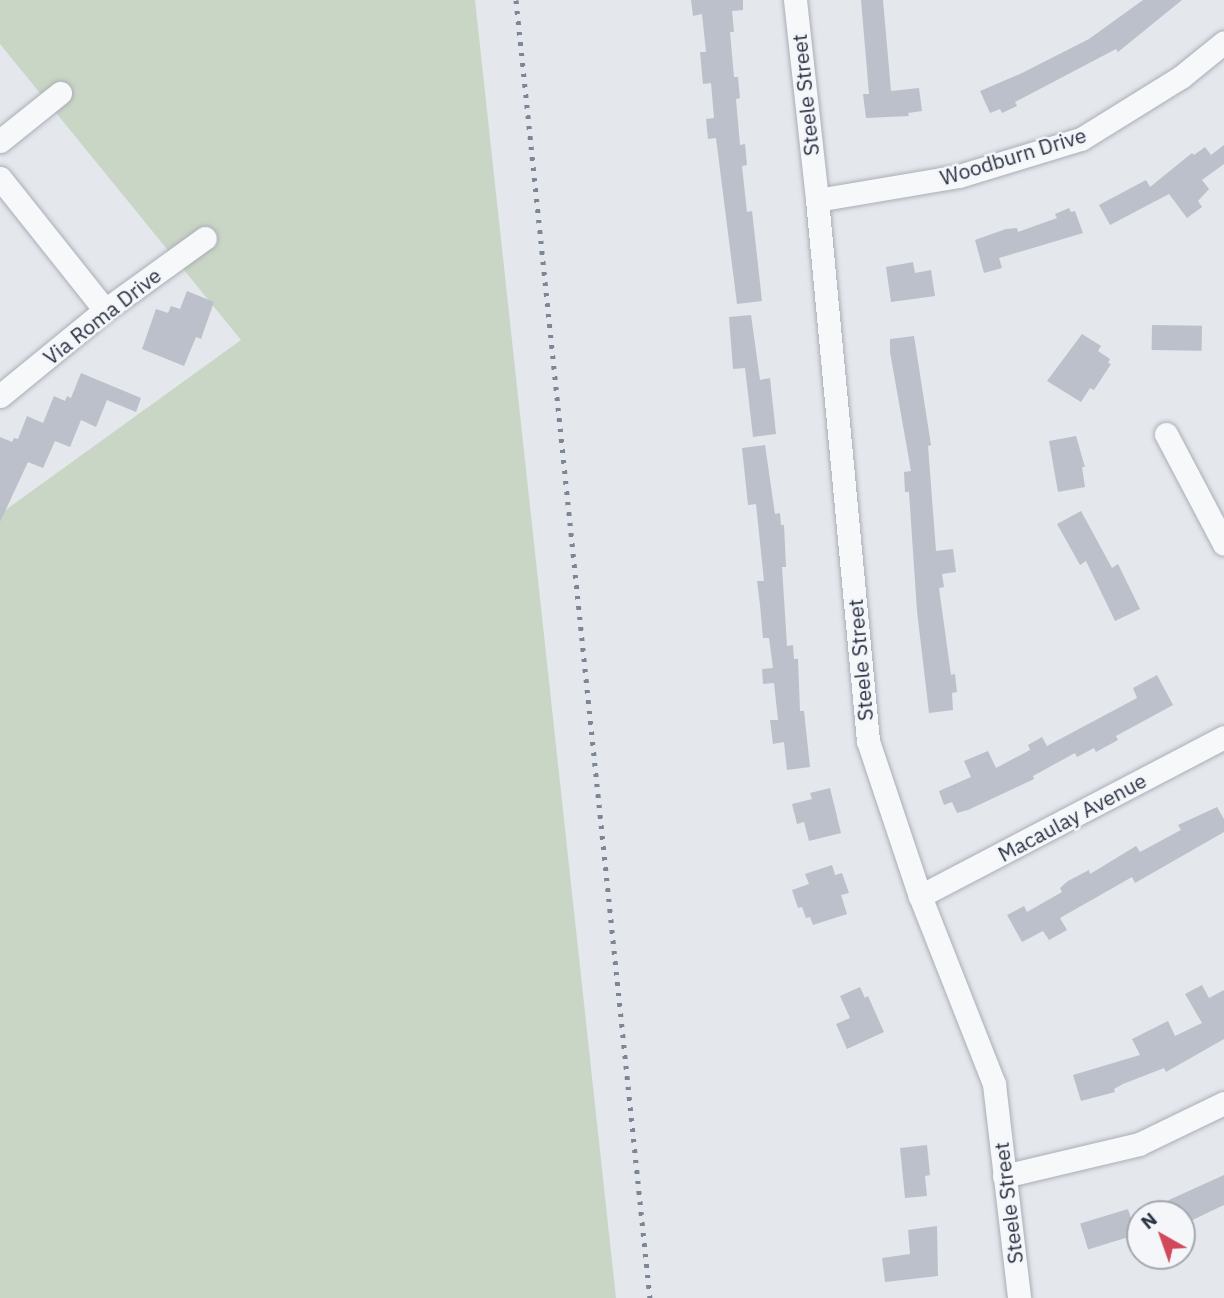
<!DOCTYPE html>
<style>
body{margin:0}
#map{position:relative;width:1224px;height:1298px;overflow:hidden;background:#e4e7ec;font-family:"IBM Plex Sans",sans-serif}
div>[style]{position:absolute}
.green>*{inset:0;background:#c9d6c5}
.building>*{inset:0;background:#bbc0ca;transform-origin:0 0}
.roads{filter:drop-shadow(0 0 2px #a9aeb7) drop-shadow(0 0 2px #a9aeb7)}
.minor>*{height:23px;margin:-11.5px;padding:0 11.5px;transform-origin:11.5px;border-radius:11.5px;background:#f7f8fa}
.rail>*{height:5px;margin-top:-2.5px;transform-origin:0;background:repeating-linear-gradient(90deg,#7d8696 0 3.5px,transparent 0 10.5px)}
span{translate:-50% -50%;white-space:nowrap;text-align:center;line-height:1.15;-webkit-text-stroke:5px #f4f6f9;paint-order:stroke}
.street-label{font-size:21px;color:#2b3445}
.north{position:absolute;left:1126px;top:1200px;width:70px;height:70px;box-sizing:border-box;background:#f4f6f9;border:2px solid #a4a8b1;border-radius:50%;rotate:320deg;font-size:19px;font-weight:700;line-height:28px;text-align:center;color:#2b3445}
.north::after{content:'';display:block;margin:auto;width:24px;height:32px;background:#d1495b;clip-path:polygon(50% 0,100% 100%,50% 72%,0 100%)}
</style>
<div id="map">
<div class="green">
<div style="clip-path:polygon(0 0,475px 0,616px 1298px,0 1298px,0 514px,241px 340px,0 44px)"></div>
</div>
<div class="building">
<div style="clip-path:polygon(691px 0,743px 0,743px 10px,732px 11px,734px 32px,730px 32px,734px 77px,738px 77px,740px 98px,736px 99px,740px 145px,745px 144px,747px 165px,742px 166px,747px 212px,752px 211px,762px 301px,737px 304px,716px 138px,708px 139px,706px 119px,714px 118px,711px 83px,703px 84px,700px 52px,706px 52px,702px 14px,693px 16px)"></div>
<div style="clip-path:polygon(861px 0,883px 0,891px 91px,919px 88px,922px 111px,908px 113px,909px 116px,866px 118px,863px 94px,869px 94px)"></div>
<div style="clip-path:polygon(1143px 0,1182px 0,1118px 52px,1116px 49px,1015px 102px,1017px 106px,1002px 113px,1000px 109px,990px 113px,980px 91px,1020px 74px,1089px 39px)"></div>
<div style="clip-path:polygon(1224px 145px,1224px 164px,1202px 180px,1209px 189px,1198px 201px,1202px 207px,1187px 218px,1169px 194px,1110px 225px,1099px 205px,1146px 180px,1150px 187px,1192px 153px,1194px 155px,1205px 147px,1211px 155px)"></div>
<div style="clip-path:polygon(1069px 208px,1071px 212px,1075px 211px,1083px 233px,999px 258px,1002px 268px,984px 273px,975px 240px,1006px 229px,1017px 228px,1018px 232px,1057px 218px,1055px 214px)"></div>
<div style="clip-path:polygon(913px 262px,915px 273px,931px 270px,935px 296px,891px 302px,886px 267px)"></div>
<div style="clip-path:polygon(187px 291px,214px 302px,201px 339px,196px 337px,184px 366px,142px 349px,156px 309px,168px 313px,171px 306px,180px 309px)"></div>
<div style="clip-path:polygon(751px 315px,760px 380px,770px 378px,776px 434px,753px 437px,745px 368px,733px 369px,729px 317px)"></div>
<div style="left:1152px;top:325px;width:50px;height:25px;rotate:1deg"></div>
<div style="clip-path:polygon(1082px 334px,1101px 346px,1098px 351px,1110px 359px,1108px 363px,1111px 364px,1094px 390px,1090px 388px,1081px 402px,1047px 381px)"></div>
<div style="clip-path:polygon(914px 336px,931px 445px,928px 446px,936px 551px,953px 549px,956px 572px,942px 574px,944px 587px,939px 588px,951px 675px,955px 674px,957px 692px,952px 693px,953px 710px,929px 713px,917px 611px,909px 492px,905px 492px,904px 472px,911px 471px,890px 352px,890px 339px)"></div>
<div style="clip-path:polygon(81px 373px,141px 398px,136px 412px,107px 400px,96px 427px,81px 420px,70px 447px,55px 441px,43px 468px,28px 462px,0 522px,0 437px,12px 442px,14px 438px,18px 439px,27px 416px,43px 423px,54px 396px,65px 401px,67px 396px,71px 398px)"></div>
<div style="clip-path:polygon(1076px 436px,1085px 467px,1082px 467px,1085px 487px,1058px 492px,1049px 441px)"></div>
<div style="clip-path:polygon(765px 445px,775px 514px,780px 513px,781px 525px,784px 525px,786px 567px,782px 567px,787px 646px,793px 645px,794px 659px,798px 659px,800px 711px,804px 711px,810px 767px,787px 770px,784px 742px,773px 744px,770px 720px,778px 720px,774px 683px,763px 684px,762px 669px,773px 668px,769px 638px,763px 638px,760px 605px,757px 581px,764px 581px,756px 504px,748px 505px,742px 448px)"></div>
<div style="clip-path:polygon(1081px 511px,1112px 568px,1118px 564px,1140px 609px,1115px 621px,1086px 561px,1080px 565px,1057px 524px)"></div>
<div style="clip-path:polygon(1157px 675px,1173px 705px,1116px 736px,1118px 740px,1096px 752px,1094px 748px,1077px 757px,1075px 753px,1033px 776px,1034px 779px,968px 810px,957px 813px,952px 802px,944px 805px,939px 791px,971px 777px,964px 761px,988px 751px,996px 768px,1030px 750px,1028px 745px,1042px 737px,1047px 746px,1137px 698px,1133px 688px)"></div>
<div style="clip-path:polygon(830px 788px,841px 833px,809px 841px,804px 822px,797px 824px,792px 804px,812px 799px,810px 793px)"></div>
<div style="clip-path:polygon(1217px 807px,1224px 819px,1224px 832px,1135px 883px,1132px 877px,1060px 918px,1067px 930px,1049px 940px,1043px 931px,1022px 942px,1007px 915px,1024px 906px,1027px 912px,1062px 892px,1060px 888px,1068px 881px,1089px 870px,1090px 874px,1136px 846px,1140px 852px,1181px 830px,1178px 825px)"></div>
<div style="clip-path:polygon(832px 865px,835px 875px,842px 873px,849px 893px,841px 895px,847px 914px,813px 925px,810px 917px,806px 918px,802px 907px,798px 908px,792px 890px,809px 884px,805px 874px)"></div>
<div style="clip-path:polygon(1202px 985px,1209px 998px,1224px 990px,1224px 1039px,1166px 1072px,1164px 1068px,1123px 1084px,1114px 1089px,1115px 1092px,1081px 1101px,1073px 1075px,1140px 1055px,1132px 1039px,1168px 1021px,1175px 1036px,1202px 1023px,1185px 994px)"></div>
<div style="clip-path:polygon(860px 987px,865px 998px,868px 996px,884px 1032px,847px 1049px,836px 1024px,850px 1018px,840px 996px)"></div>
<div style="clip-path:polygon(927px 1145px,930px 1175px,925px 1176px,927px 1196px,905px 1198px,900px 1148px)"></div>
<div style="clip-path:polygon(1224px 1175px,1224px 1205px,1182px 1225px,1182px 1214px,1138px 1214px)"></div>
<div style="left:1128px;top:1209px;width:27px;height:50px;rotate:73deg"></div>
<div style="clip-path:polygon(937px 1226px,938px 1276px,885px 1282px,882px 1258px,910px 1254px,908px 1230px)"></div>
</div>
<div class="roads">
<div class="minor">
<div style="left:795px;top:0;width:201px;rotate:83.7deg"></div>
<div style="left:817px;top:200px;width:543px;rotate:84.61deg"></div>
<div style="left:868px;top:741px;width:163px;rotate:71.5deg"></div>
<div style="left:920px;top:896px;width:202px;rotate:68.5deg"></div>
<div style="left:994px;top:1084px;width:215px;rotate:83.3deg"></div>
<div style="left:0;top:141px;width:77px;rotate:-38.7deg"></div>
<div style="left:0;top:178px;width:169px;rotate:51.5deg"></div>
<div style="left:817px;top:200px;width:144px;rotate:-9.6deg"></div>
<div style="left:959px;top:176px;width:127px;rotate:-16.9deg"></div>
<div style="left:1081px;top:139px;width:118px;rotate:-31.8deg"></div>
<div style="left:1181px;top:77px;width:55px;rotate:-39.1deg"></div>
<div style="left:0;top:396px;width:136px;rotate:-39.3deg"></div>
<div style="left:105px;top:310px;width:123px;rotate:-35.8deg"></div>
<div style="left:1166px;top:434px;width:124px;rotate:62.2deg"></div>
<div style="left:920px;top:896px;width:343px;rotate:-27.6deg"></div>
<div style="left:1004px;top:1176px;width:139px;rotate:-13.3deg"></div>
<div style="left:1139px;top:1144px;width:94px;rotate:-25.8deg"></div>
</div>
</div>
<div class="rail">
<div style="left:516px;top:0;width:1305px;rotate:84.11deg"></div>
</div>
<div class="street-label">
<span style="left:805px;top:95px;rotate:-96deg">Steele Street</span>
<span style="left:1013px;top:156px;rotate:-17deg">Woodburn Drive</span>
<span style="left:102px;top:316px;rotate:-38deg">Via Roma Drive</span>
<span style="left:860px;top:660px;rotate:-95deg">Steele Street</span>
<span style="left:1072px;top:817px;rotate:-28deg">Macaulay Avenue</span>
<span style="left:1008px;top:1203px;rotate:-97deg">Steele Street</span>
</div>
<div class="north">N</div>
</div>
